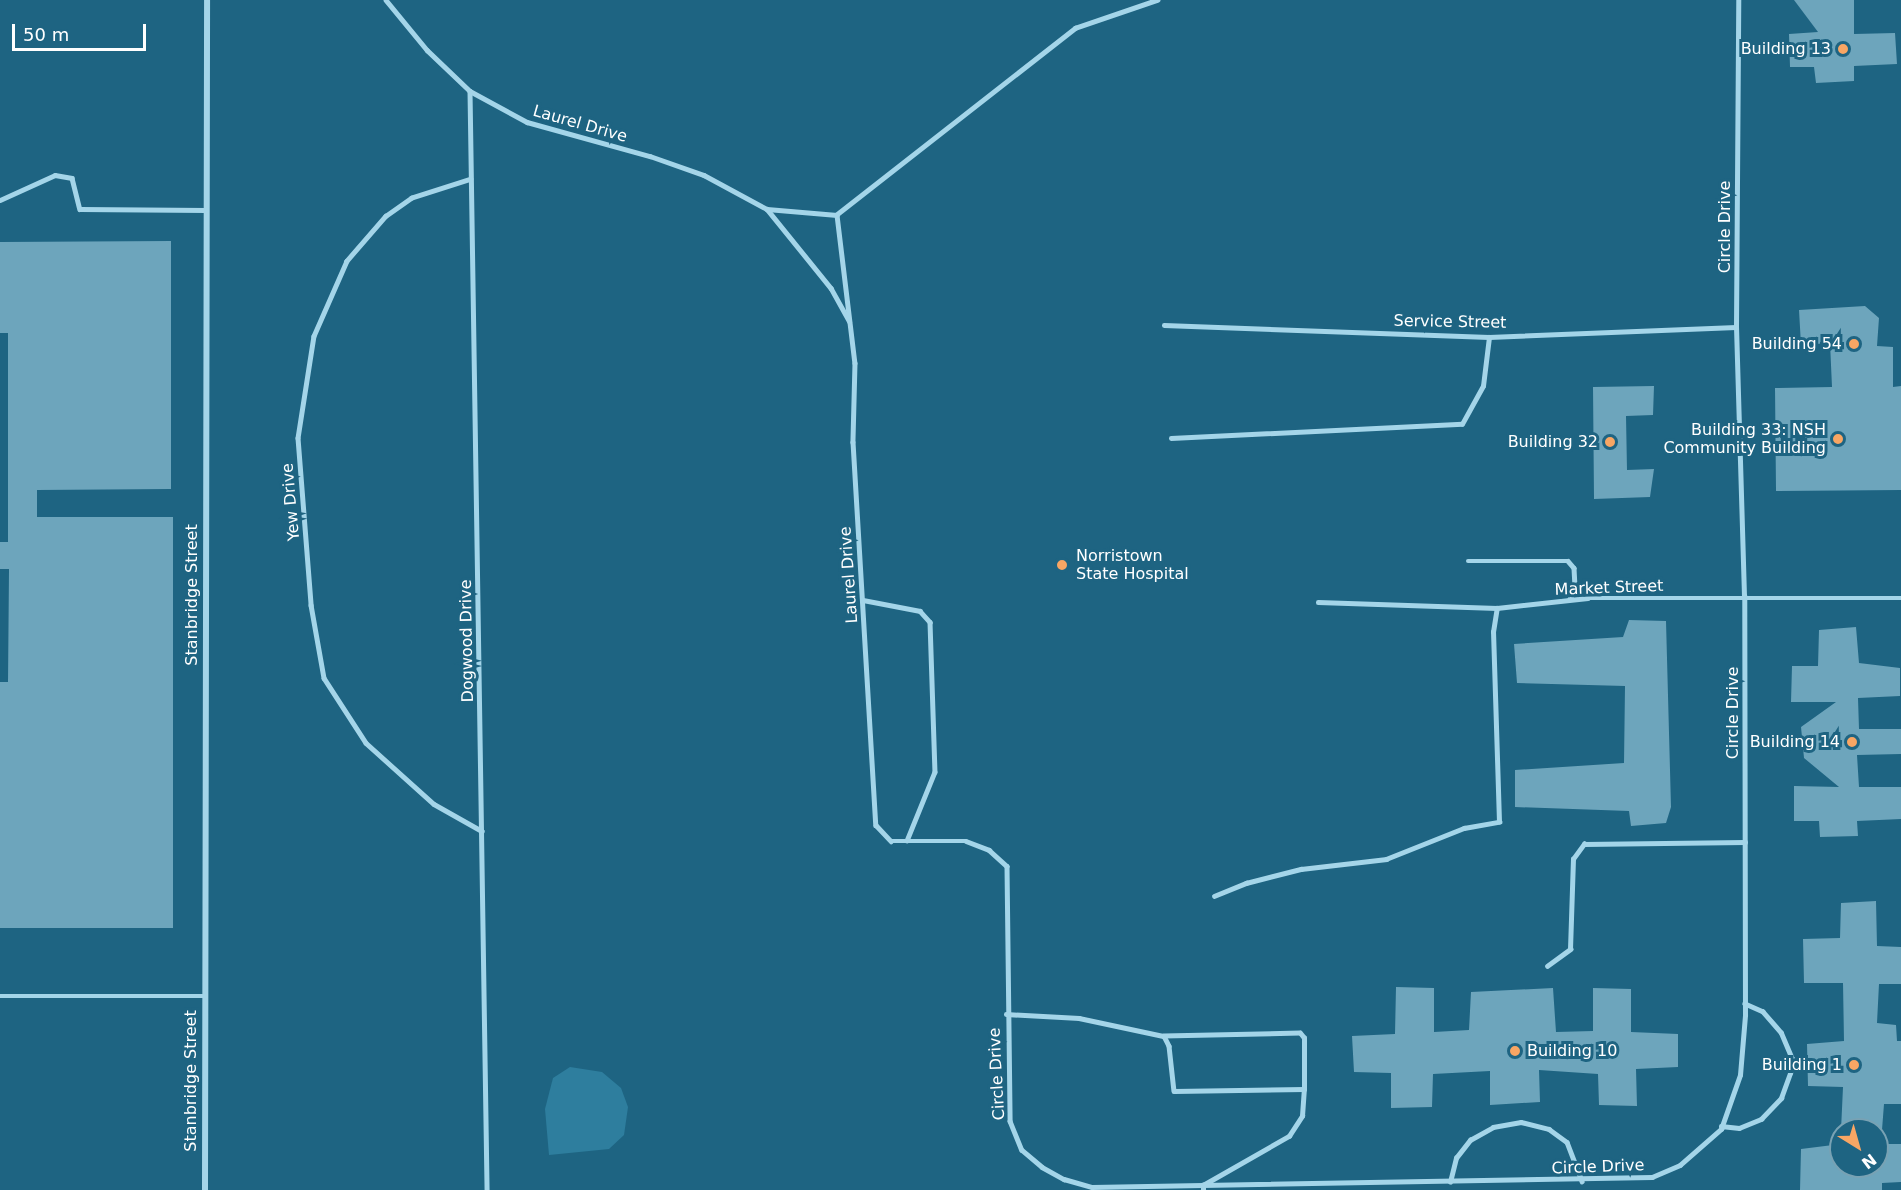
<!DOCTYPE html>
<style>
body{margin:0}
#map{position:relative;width:1901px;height:1190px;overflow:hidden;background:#1e6482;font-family:"DejaVu Sans",sans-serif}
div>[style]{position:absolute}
.green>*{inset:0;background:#2e7e9e}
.building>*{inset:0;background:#6da5bc}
.service>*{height:4.5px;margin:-2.25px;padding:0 2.25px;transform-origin:2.25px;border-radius:2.25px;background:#a4d5e9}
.minor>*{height:6px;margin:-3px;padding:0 3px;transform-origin:3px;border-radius:3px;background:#a4d5e9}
.dots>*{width:16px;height:16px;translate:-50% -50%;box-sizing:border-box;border:3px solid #1e6482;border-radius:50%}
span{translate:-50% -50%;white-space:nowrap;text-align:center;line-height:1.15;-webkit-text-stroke:6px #1e6482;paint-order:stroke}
.poi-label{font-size:16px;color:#fff}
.right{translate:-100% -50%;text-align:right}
.left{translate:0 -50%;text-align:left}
.street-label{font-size:16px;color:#fff}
.north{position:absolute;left:1829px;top:1118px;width:60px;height:60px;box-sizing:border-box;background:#1e6482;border:2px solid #78a2b4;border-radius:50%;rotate:143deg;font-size:16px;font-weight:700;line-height:24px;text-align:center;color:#fff}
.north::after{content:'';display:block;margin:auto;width:21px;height:27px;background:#f8a664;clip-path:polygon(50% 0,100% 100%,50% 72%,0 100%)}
.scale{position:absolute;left:12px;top:24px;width:134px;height:27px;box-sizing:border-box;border:3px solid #fff;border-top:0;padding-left:8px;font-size:18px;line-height:21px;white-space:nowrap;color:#fff;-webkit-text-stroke:4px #1e6482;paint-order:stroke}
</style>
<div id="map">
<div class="green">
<div style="clip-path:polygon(570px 1067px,602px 1072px,621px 1088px,628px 1107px,624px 1135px,609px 1149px,549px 1155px,545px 1109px,553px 1078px)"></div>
</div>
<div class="building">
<div style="clip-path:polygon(1794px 0,1854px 0,1854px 34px,1895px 33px,1897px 64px,1854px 66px,1854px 81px,1816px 83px,1814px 67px,1790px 67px,1789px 34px,1818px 32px)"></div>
<div style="clip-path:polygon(171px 241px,171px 489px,37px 490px,37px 517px,173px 517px,173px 928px,0 928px,0 682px,8px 682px,9px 569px,0 569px,0 542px,8px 542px,8px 333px,0 333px,0 242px)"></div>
<div style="clip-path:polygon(1865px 306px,1879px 318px,1877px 346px,1893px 347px,1893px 387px,1901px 386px,1901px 490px,1776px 491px,1775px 388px,1832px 387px,1830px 343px,1801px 345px,1799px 310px)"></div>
<div style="clip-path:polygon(1654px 386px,1653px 415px,1626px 416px,1627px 470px,1654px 469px,1650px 497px,1594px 499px,1593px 387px)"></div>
<div style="clip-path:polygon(1629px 620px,1666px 621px,1671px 807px,1666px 823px,1631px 826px,1629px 811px,1515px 807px,1515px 770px,1624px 763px,1625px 686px,1517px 683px,1514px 644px,1623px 637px)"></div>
<div style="clip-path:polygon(1856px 627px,1859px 663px,1900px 668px,1900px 696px,1858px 698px,1859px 729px,1901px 729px,1901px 754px,1857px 755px,1859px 787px,1901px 787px,1901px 819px,1857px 821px,1858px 836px,1820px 837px,1819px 821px,1794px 821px,1794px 786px,1839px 787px,1804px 758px,1801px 727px,1836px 702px,1791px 702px,1792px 666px,1818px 666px,1819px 630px)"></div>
<div style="clip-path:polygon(1876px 901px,1877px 946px,1901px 947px,1901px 984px,1879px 984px,1877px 1023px,1896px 1025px,1897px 1041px,1901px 1041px,1901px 1104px,1884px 1104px,1882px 1130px,1841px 1130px,1843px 1087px,1808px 1086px,1807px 1044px,1844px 1041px,1843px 983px,1804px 983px,1803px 939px,1840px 938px,1841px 903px)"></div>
<div style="clip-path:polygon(1396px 987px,1434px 988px,1434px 1032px,1469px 1030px,1471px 992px,1553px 988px,1556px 1032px,1593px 1031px,1593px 988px,1631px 989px,1631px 1032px,1678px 1034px,1678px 1067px,1636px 1069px,1637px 1106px,1599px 1105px,1598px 1074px,1539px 1070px,1540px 1102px,1490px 1105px,1490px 1071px,1433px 1074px,1432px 1107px,1391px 1108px,1391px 1073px,1354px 1072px,1352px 1036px,1395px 1034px)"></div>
<div style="clip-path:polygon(1841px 1144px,1841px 1166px,1877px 1166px,1877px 1144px,1901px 1144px,1901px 1182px,1882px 1183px,1882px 1190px,1800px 1190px,1801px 1149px)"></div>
</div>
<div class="service">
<div style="left:386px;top:0;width:65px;rotate:50.6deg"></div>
<div style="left:427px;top:50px;width:59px;rotate:43.6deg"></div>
<div style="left:470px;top:91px;width:65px;rotate:28.5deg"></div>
<div style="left:527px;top:122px;width:128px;rotate:15.5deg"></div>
<div style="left:650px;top:156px;width:57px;rotate:19.4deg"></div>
<div style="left:704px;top:175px;width:72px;rotate:28.4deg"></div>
<div style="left:767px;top:209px;width:102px;rotate:51deg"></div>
<div style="left:831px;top:288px;width:38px;rotate:61deg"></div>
<div style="left:1158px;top:0;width:87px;rotate:161.1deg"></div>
<div style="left:1076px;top:28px;width:303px;rotate:142deg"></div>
<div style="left:837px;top:215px;width:149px;rotate:83.1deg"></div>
<div style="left:855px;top:363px;width:79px;rotate:91.5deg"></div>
<div style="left:853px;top:442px;width:384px;rotate:86.6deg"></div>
<div style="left:876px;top:825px;width:22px;rotate:47deg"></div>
<div style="left:891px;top:841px;width:75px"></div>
<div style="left:966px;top:841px;width:25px;rotate:21deg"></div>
<div style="left:989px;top:850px;width:24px;rotate:42deg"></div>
<div style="left:1007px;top:866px;width:255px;rotate:89.3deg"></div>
<div style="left:1010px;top:1121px;width:31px;rotate:68deg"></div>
<div style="left:1022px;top:1150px;width:26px;rotate:40deg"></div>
<div style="left:1042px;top:1167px;width:25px;rotate:29deg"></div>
<div style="left:1064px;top:1179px;width:29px;rotate:16deg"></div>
<div style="left:1092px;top:1187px;width:560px;rotate:-1.02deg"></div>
<div style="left:1652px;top:1177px;width:30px;rotate:-23deg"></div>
<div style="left:1680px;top:1165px;width:55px;rotate:-41.3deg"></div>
<div style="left:1721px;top:1129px;width:57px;rotate:-70.6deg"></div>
<div style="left:1740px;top:1075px;width:60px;rotate:-85.2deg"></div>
<div style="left:1745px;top:1015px;width:419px;rotate:-90.1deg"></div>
<div style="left:1744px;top:596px;width:269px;rotate:-91.7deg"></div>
<div style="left:1736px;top:327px;width:327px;rotate:-89.6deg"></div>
<div style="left:470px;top:91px;width:1099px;rotate:89.11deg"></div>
<div style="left:471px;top:179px;width:62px;rotate:162.1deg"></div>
<div style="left:412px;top:198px;width:32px;rotate:145deg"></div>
<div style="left:386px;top:216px;width:60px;rotate:130.9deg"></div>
<div style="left:347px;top:261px;width:82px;rotate:113.7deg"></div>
<div style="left:314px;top:336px;width:103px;rotate:98.9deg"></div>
<div style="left:298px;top:438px;width:168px;rotate:85.5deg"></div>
<div style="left:311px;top:605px;width:74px;rotate:79.9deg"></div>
<div style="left:324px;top:678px;width:77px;rotate:57.1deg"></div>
<div style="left:366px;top:743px;width:91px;rotate:41.9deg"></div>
<div style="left:434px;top:804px;width:55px;rotate:29.4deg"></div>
<div style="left:0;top:200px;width:60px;rotate:-24.4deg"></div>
<div style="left:55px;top:175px;width:17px;rotate:10deg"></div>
<div style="left:72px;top:178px;width:32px;rotate:76deg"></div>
<div style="left:80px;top:209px;width:126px;rotate:0.5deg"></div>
<div style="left:767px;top:209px;width:70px;rotate:4.9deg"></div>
<div style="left:1164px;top:325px;width:325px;rotate:2.1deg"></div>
<div style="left:1489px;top:337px;width:247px;rotate:-2.3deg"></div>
<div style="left:1171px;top:438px;width:291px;rotate:-2.8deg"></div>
<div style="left:1462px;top:424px;width:43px;rotate:-61.1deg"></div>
<div style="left:1483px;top:386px;width:49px;rotate:-83deg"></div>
<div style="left:1468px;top:561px;width:100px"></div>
<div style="left:1568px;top:561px;width:9px;rotate:49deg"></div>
<div style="left:1574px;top:568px;width:22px;rotate:87deg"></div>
<div style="left:1575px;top:590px;width:10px;rotate:119deg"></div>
<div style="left:863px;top:600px;width:58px;rotate:10.9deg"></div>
<div style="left:920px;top:611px;width:15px;rotate:48deg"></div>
<div style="left:930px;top:622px;width:150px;rotate:88.1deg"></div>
<div style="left:935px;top:772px;width:74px;rotate:112.1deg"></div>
<div style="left:1318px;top:602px;width:179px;rotate:1.9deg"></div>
<div style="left:1497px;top:608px;width:91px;rotate:-6.3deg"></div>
<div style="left:1587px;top:598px;width:314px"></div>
<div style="left:1214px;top:896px;width:35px;rotate:-22deg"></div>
<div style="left:1246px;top:883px;width:57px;rotate:-14.3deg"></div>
<div style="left:1301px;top:869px;width:86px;rotate:-6.7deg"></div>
<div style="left:1386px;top:859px;width:84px;rotate:-21.7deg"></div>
<div style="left:1464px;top:828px;width:36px;rotate:-10deg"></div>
<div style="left:1499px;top:822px;width:190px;rotate:-91.8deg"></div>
<div style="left:1493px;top:632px;width:24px;rotate:-81deg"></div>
<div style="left:1547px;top:966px;width:29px;rotate:-36deg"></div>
<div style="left:1570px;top:949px;width:90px;rotate:-88.1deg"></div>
<div style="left:1573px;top:859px;width:19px;rotate:-54deg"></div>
<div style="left:1584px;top:844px;width:161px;rotate:-0.7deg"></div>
<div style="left:0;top:996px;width:205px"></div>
<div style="left:1006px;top:1014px;width:73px;rotate:3.1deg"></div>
<div style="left:1079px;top:1018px;width:87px;rotate:12deg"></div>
<div style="left:1164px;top:1036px;width:11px;rotate:63deg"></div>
<div style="left:1169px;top:1046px;width:45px;rotate:83.7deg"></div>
<div style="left:1174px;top:1091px;width:130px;rotate:-0.9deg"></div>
<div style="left:1304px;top:1089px;width:51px;rotate:-90deg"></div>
<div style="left:1304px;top:1038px;width:6px;rotate:-129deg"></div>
<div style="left:1300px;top:1033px;width:136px;rotate:178.7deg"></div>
<div style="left:1721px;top:1126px;width:18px;rotate:6deg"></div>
<div style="left:1739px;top:1128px;width:24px;rotate:-22deg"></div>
<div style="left:1761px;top:1119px;width:29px;rotate:-46deg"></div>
<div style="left:1781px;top:1098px;width:27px;rotate:-70deg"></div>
<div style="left:1790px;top:1073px;width:14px;rotate:-82deg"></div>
<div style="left:1792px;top:1059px;width:28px;rotate:-113deg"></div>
<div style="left:1781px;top:1033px;width:28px;rotate:-131deg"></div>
<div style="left:1763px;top:1012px;width:20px;rotate:-156deg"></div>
<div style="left:1450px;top:1182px;width:25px;rotate:-76deg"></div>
<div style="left:1456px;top:1158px;width:23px;rotate:-52deg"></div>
<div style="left:1470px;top:1140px;width:26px;rotate:-29deg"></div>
<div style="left:1493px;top:1127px;width:28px;rotate:-10deg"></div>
<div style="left:1521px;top:1122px;width:29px;rotate:14deg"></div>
<div style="left:1549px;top:1129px;width:22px;rotate:36deg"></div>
<div style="left:1567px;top:1142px;width:42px;rotate:69deg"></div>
<div style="left:1203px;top:1190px;width:5px;rotate:-90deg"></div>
<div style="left:1203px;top:1185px;width:99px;rotate:-29.7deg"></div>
<div style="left:1289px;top:1136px;width:24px;rotate:-57deg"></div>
<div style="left:1302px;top:1116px;width:27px;rotate:-86deg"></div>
</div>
<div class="minor">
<div style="left:205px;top:1190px;width:1190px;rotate:-89.9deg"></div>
</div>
<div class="dots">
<div style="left:1843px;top:49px;background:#f8a664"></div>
<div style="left:1854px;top:344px;background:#f8a664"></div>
<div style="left:1838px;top:439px;background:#f8a664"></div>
<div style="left:1610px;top:442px;background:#f8a664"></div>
<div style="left:1062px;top:565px;background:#f8a664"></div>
<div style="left:1852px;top:742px;background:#f8a664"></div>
<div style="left:1515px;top:1051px;background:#f8a664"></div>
<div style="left:1854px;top:1065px;background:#f8a664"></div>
</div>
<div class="poi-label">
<span class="right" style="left:1831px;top:49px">Building 13</span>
<span class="right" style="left:1842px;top:344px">Building 54</span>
<span class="right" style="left:1826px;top:439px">Building 33: NSH<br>Community Building</span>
<span class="right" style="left:1598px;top:442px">Building 32</span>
<span class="left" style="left:1076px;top:565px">Norristown<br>State Hospital</span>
<span class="right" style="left:1840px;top:742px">Building 14</span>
<span class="left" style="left:1527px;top:1051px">Building 10</span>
<span class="right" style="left:1842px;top:1065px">Building 1</span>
</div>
<div class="street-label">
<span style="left:580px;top:124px;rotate:16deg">Laurel Drive</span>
<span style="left:1725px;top:227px;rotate:-90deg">Circle Drive</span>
<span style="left:1450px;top:322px;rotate:1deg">Service Street</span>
<span style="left:291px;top:502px;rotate:-95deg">Yew Drive</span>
<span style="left:849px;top:575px;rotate:-94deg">Laurel Drive</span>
<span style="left:1609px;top:588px;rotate:-2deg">Market Street</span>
<span style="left:192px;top:595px;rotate:-90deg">Stanbridge Street</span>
<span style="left:467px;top:641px;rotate:-91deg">Dogwood Drive</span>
<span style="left:1733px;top:713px;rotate:-90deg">Circle Drive</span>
<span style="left:997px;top:1074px;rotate:-93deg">Circle Drive</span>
<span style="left:191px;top:1081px;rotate:-90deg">Stanbridge Street</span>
<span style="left:1598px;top:1167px;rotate:-2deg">Circle Drive</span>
</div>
<div class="north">N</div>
<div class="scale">50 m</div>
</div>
